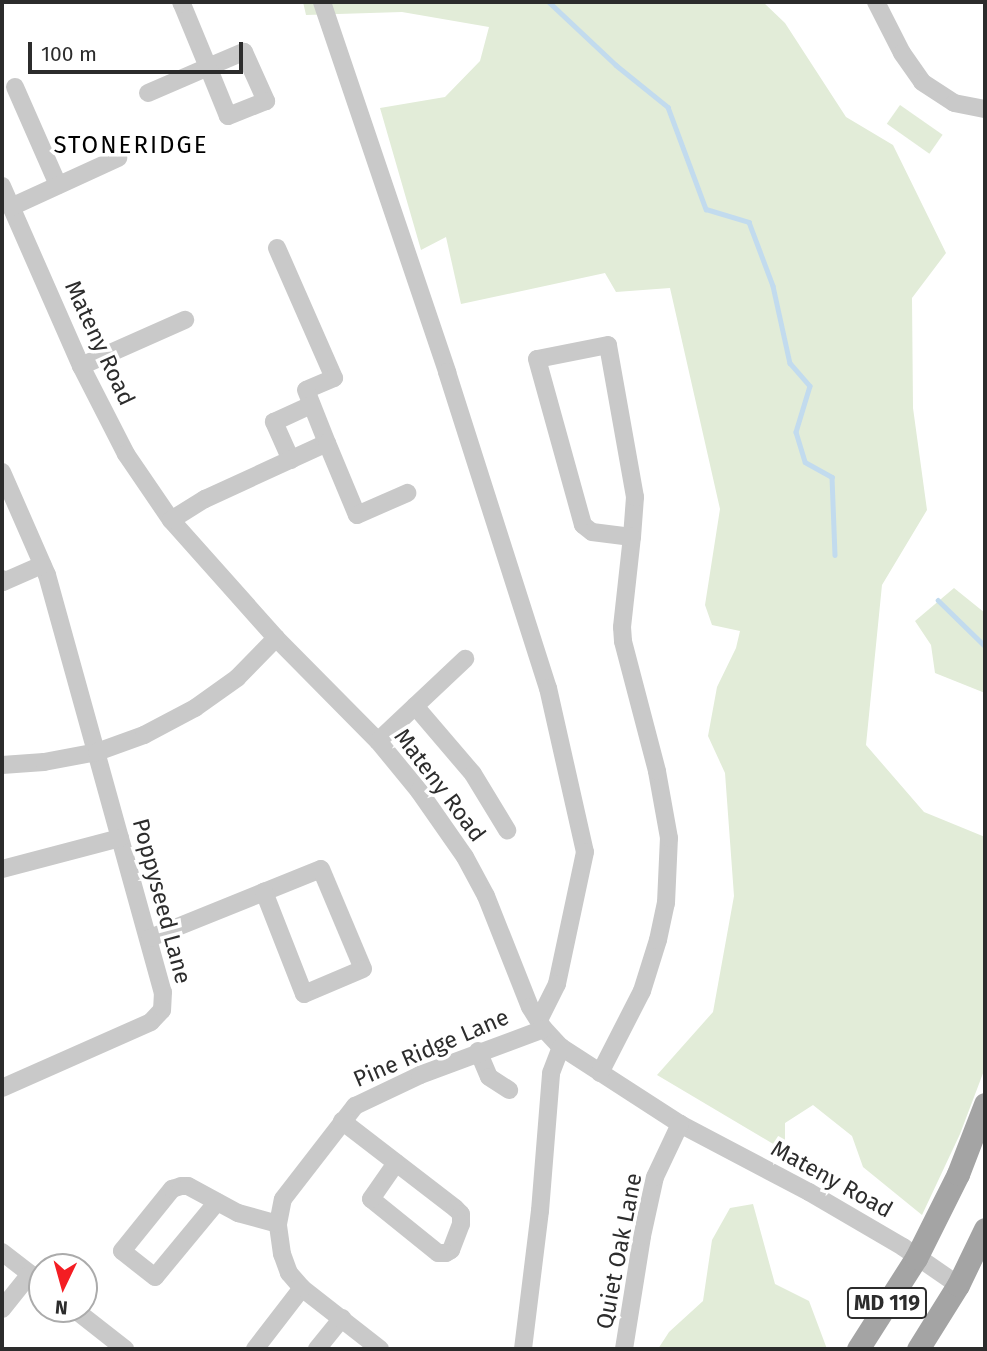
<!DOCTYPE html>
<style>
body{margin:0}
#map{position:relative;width:987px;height:1351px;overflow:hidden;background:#fff;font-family:"Fira Sans",sans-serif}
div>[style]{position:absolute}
.green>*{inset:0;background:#e2ecd8;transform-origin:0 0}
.stream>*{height:4.5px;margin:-2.25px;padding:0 2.25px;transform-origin:2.25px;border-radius:2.25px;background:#c2dbee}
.minor>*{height:18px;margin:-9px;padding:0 9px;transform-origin:9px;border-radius:9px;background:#c9c9c9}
.major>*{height:23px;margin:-11.5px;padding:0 11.5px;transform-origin:11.5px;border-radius:11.5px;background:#a4a4a4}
span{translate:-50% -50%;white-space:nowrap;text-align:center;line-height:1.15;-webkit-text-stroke:7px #fff;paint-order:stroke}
.shield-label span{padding:2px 5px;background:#fff;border:2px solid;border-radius:5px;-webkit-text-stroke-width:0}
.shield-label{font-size:21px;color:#2c2c2c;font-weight:700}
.street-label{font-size:23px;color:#2c2c2c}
.neighbourhood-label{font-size:24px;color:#000;letter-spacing:2px}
.frame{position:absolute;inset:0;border:4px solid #2c2c2c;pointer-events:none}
.north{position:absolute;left:28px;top:1253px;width:70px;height:70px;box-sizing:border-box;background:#fff;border:2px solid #ababab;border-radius:50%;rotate:185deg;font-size:19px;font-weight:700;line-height:28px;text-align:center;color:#2c2c2c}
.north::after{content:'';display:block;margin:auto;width:24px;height:32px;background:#f41d23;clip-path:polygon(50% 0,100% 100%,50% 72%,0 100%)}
.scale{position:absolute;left:28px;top:42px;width:215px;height:32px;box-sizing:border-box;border:4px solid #2c2c2c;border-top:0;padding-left:9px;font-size:21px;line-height:24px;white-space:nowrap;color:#2c2c2c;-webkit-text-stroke:5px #fff;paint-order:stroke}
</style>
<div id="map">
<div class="green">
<div style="clip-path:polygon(303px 2px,763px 2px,785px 23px,846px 117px,893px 145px,946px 253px,912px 298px,913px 408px,927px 510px,882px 585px,866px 745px,924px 812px,985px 837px,985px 1068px,960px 1134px,922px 1215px,863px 1167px,852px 1136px,813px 1105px,785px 1123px,785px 1151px,657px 1075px,713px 1012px,734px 896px,725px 773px,708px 736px,717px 687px,736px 648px,740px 631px,712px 625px,705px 605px,720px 509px,670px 288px,616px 292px,605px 273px,461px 304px,446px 237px,421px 250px,380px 108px,445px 97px,480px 61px,489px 27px,402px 12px,306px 15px)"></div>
<div style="left:900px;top:105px;width:52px;height:23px;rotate:35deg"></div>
<div style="clip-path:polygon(954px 588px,985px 613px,985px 693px,935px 673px,931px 645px,915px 621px)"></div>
<div style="clip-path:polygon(753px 1204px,775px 1284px,809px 1301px,827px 1349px,658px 1349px,669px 1332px,703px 1301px,712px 1240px,730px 1208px)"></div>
</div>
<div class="stream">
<div style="left:549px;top:2px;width:92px;rotate:43.2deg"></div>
<div style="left:616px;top:65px;width:67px;rotate:38.9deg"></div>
<div style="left:668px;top:107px;width:109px;rotate:69.6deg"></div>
<div style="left:706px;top:209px;width:45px;rotate:16.8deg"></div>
<div style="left:749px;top:222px;width:68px;rotate:69.4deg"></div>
<div style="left:773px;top:286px;width:79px;rotate:77.6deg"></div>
<div style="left:790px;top:363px;width:30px;rotate:49deg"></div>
<div style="left:810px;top:386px;width:48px;rotate:106.9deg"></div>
<div style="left:796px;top:432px;width:31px;rotate:73deg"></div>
<div style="left:805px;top:462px;width:31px;rotate:29deg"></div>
<div style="left:832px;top:477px;width:78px;rotate:87.8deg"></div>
<div style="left:938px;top:600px;width:66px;rotate:44.4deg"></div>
</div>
<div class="minor">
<div style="left:322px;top:2px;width:391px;rotate:71.3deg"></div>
<div style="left:447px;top:372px;width:332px;rotate:72.3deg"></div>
<div style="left:548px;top:688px;width:168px;rotate:77.3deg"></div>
<div style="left:585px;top:852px;width:135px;rotate:102deg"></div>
<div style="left:557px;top:984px;width:40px;rotate:116.6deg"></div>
<div style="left:876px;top:2px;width:57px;rotate:63deg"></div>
<div style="left:902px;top:53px;width:35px;rotate:55deg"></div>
<div style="left:922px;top:82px;width:38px;rotate:33deg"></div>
<div style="left:954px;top:103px;width:32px;rotate:11deg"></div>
<div style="left:15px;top:87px;width:107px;rotate:66.3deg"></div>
<div style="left:148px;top:93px;width:65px;rotate:-23.4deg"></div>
<div style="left:208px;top:67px;width:39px;rotate:-23deg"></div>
<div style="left:244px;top:52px;width:54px;rotate:65.8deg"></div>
<div style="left:266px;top:101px;width:41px;rotate:158.5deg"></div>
<div style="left:228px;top:116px;width:53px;rotate:-112.2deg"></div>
<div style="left:208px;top:67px;width:68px;rotate:-112.4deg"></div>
<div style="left:182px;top:4px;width:2px;rotate:-117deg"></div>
<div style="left:2px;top:186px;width:197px;rotate:66.3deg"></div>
<div style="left:81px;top:366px;width:99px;rotate:62.9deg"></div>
<div style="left:126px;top:454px;width:80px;rotate:55.7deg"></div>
<div style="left:171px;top:520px;width:158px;rotate:48.3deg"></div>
<div style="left:276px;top:638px;width:145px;rotate:45.3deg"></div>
<div style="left:378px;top:741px;width:65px;rotate:50.6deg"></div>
<div style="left:419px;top:791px;width:80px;rotate:55.1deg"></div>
<div style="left:465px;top:857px;width:44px;rotate:61.7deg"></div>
<div style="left:486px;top:896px;width:119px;rotate:68.4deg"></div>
<div style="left:530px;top:1007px;width:26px;rotate:58deg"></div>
<div style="left:544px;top:1029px;width:25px;rotate:47deg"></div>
<div style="left:561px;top:1047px;width:142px;rotate:32.9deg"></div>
<div style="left:680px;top:1124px;width:146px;rotate:27.8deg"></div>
<div style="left:809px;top:1192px;width:109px;rotate:30.3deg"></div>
<div style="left:903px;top:1247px;width:67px;rotate:34.6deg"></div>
<div style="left:11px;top:207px;width:118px;rotate:-24.6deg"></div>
<div style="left:277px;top:248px;width:142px;rotate:66.3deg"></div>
<div style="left:334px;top:378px;width:30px;rotate:157deg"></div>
<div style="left:306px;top:390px;width:57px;rotate:68.4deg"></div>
<div style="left:81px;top:366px;width:114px;rotate:-23.9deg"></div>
<div style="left:291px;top:460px;width:42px;rotate:-114.1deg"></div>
<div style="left:274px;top:422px;width:41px;rotate:-24.7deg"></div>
<div style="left:2px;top:472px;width:112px;rotate:66.4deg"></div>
<div style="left:47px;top:575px;width:433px;rotate:74.5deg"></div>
<div style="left:163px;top:992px;width:18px;rotate:93deg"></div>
<div style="left:162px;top:1010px;width:16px;rotate:133deg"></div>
<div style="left:151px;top:1022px;width:163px;rotate:156.1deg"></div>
<div style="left:171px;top:520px;width:40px;rotate:-32deg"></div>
<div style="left:205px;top:499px;width:134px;rotate:-24.7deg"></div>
<div style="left:327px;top:443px;width:78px;rotate:67.4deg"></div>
<div style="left:357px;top:515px;width:55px;rotate:-23.7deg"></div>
<div style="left:2px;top:579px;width:3px;rotate:72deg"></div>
<div style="left:3px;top:582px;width:43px;rotate:-23.6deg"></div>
<div style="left:415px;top:706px;width:89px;rotate:49.5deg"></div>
<div style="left:473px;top:774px;width:66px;rotate:58.7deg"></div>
<div style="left:378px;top:741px;width:120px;rotate:-43.3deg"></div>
<div style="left:2px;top:765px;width:42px;rotate:-4.1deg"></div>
<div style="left:44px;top:762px;width:54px;rotate:-10.7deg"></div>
<div style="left:97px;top:752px;width:50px;rotate:-19.9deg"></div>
<div style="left:144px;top:735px;width:58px;rotate:-27.9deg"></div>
<div style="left:195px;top:708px;width:52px;rotate:-35.5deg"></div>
<div style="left:237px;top:678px;width:56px;rotate:-45.7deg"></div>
<div style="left:2px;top:869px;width:122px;rotate:-14.7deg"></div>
<div style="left:150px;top:938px;width:184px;rotate:-22deg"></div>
<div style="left:321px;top:869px;width:108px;rotate:67.2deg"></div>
<div style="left:363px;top:969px;width:64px;rotate:157deg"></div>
<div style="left:304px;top:994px;width:110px;rotate:-111.4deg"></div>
<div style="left:478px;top:1051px;width:28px;rotate:67deg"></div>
<div style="left:489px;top:1077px;width:24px;rotate:33deg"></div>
<div style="left:600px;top:1073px;width:92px;rotate:-62.9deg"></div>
<div style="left:642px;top:991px;width:53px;rotate:-72.6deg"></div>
<div style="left:658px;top:940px;width:38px;rotate:-78deg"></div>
<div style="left:666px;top:903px;width:65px;rotate:-87.4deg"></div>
<div style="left:669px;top:838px;width:68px;rotate:-100.2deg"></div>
<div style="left:657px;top:771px;width:134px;rotate:-104.7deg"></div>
<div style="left:623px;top:641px;width:14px;rotate:-94deg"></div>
<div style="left:622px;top:627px;width:91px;rotate:-83.7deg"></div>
<div style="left:632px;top:537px;width:40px;rotate:-85.7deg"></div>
<div style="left:635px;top:497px;width:154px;rotate:-100.1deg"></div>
<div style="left:608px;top:345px;width:72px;rotate:168.8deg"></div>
<div style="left:537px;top:359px;width:172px;rotate:74.5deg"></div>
<div style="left:583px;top:525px;width:11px;rotate:38deg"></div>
<div style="left:592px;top:532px;width:40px;rotate:7.1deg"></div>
<div style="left:342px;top:1121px;width:143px;rotate:37.6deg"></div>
<div style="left:455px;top:1208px;width:8px;rotate:45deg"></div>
<div style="left:461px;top:1214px;width:10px;rotate:90deg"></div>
<div style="left:461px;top:1224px;width:28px;rotate:111deg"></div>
<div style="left:451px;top:1250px;width:6px;rotate:149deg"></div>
<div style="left:446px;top:1253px;width:8px;rotate:180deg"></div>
<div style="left:438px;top:1253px;width:86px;rotate:-141.1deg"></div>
<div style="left:371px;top:1199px;width:44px;rotate:-55.2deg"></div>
<div style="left:217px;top:1202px;width:97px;rotate:129.6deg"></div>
<div style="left:155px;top:1277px;width:42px;rotate:-141.8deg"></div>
<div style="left:122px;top:1251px;width:80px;rotate:-51.1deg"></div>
<div style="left:172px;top:1189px;width:9px;rotate:-18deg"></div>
<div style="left:181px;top:1186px;width:7px"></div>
<div style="left:188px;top:1186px;width:57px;rotate:28.4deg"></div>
<div style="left:238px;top:1213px;width:41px;rotate:15.4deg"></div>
<div style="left:2px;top:1252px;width:51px;rotate:37.8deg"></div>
<div style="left:2px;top:1309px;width:45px;rotate:-51.3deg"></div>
<div style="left:74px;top:1309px;width:65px;rotate:38.1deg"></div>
<div style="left:255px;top:1349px;width:77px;rotate:-52.4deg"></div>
<div style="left:317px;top:1349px;width:40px;rotate:-51deg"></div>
<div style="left:380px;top:1349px;width:99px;rotate:-142deg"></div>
<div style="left:302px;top:1288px;width:20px;rotate:-131deg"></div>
<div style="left:289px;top:1273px;width:20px;rotate:-110deg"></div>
<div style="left:282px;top:1254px;width:30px;rotate:-98deg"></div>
<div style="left:278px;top:1224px;width:25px;rotate:-79deg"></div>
<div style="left:283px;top:1199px;width:118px;rotate:-52.3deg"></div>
<div style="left:355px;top:1106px;width:72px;rotate:-25.5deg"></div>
<div style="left:420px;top:1075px;width:132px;rotate:-20.4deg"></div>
<div style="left:523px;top:1349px;width:139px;rotate:-83deg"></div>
<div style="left:540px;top:1211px;width:138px;rotate:-85.4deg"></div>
<div style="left:551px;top:1073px;width:28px;rotate:-69deg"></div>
<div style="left:624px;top:1349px;width:114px;rotate:-80.9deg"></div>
<div style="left:642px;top:1236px;width:60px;rotate:-77.6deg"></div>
<div style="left:655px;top:1177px;width:59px;rotate:-64.7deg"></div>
</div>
<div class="major">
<div style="left:858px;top:1349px;width:108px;rotate:-57.5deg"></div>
<div style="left:916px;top:1258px;width:94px;rotate:-63.4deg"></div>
<div style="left:958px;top:1174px;width:75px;rotate:-68.9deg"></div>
<div style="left:918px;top:1349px;width:75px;rotate:-58deg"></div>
<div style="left:958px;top:1285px;width:62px;rotate:-64.3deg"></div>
</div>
<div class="shield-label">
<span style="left:887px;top:1303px">MD 119</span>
</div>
<div class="street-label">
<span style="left:100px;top:343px;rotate:65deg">Mateny Road</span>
<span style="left:440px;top:785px;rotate:53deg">Mateny Road</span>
<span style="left:162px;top:901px;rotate:75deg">Poppyseed Lane</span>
<span style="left:431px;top:1048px;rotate:-23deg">Pine Ridge Lane</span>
<span style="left:832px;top:1179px;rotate:29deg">Mateny Road</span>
<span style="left:619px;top:1251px;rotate:-79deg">Quiet Oak Lane</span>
</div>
<div class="neighbourhood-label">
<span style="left:131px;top:146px">STONERIDGE</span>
</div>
<div class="frame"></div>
<div class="north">N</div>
<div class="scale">100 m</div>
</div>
